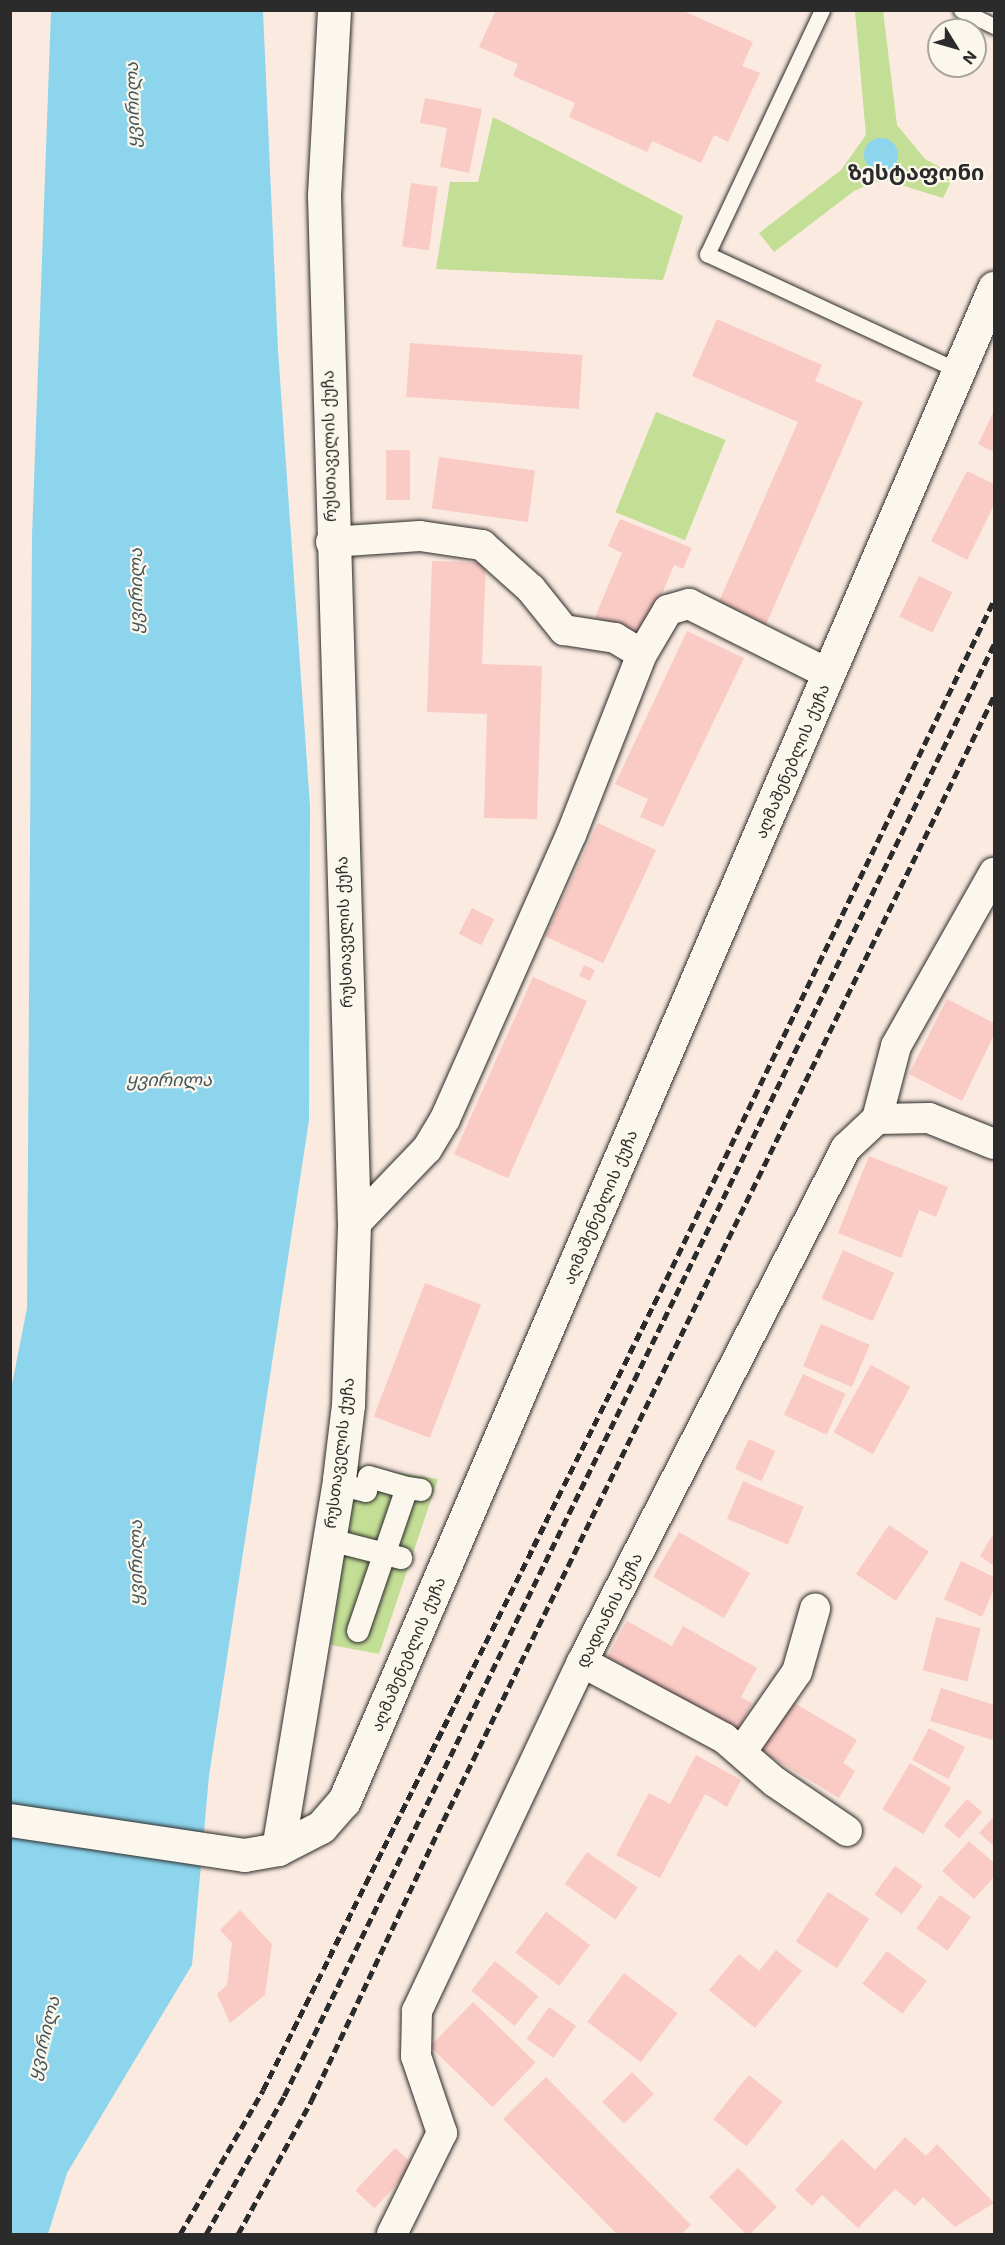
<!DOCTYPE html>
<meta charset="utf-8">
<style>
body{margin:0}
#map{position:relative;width:1005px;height:2245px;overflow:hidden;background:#fbeae0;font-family:Mali,"Noto Sans Georgian",sans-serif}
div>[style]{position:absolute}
.green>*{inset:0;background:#c3de95;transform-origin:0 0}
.water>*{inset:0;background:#8cd5ed}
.round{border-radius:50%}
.building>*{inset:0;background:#facac4;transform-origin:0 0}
.roads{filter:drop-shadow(0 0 2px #2b2b2b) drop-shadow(0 0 2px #2b2b2b)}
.service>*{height:15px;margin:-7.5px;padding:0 7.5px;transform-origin:7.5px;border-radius:7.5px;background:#fbf7ec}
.pedestrian>*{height:22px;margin:-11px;padding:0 11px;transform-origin:11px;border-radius:11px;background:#fbf7ec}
.minor>*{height:30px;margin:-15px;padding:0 15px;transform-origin:15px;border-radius:15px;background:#fbf7ec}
.tertiary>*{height:33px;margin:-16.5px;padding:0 16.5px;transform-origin:16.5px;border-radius:16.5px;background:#fbf7ec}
.secondary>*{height:33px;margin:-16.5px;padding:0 16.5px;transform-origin:16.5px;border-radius:16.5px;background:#fbf7ec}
.rail>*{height:4.5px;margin-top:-2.25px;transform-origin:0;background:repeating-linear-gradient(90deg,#2b2b2b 0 9px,transparent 0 13.5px)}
span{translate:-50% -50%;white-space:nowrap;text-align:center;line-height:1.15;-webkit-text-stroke:4.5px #fbf7ec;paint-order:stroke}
.street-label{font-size:16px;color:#2b2b2b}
.water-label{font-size:18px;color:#43565c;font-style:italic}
.district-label{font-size:22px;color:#2b2b2b;font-weight:700}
.frame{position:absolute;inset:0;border:12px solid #2b2b2b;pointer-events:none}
.north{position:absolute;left:927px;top:18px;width:60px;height:60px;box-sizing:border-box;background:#fbf7ec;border:2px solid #a8a59f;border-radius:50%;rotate:127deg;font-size:16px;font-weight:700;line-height:24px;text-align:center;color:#2b2b2b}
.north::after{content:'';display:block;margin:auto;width:21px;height:27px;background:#2b2b2b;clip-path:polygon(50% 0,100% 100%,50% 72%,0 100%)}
</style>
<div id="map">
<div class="green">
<div style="clip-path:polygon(855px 11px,883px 11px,897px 125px,925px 159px,954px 175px,943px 198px,888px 181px,874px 182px,854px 191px,774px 252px,759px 233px,841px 170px,866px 135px)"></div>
<div style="clip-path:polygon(493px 117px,683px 216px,663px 280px,436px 269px,450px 182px,478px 182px)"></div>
<div style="left:656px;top:412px;width:75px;height:108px;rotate:22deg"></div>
<div style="clip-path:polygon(356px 1466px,438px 1479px,379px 1654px,331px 1645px)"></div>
</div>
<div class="water">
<div style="clip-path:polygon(51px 11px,263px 11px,278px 350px,310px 806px,309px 1120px,209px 1776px,192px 1965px,67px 2173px,48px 2234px,11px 2234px,10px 1395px,27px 1308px,32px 536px)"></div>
<div class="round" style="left:864px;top:138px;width:34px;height:34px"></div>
</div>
<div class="building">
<div style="clip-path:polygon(496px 10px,681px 10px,753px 42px,742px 66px,760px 73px,728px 142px,714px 135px,701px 163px,652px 141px,647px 152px,569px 117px,575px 103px,513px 76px,518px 64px,479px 47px)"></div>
<div style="clip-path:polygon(425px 98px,482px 109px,469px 173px,440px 167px,447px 128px,420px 123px)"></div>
<div style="left:411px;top:183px;width:27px;height:64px;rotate:8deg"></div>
<div style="clip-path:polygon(717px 319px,822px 365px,815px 381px,863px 402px,765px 627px,717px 606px,798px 422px,692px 376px)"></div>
<div style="left:410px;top:343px;width:173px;height:54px;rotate:4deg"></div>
<div style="clip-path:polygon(994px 411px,994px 452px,978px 444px)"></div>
<div style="left:386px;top:450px;width:24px;height:50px"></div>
<div style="left:439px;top:457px;width:97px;height:52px;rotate:8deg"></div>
<div style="clip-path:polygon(967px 471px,994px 484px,994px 505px,967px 560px,931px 541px)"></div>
<div style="clip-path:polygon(620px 519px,692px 548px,683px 569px,674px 565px,644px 637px,595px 617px,622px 553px,608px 546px)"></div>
<div style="clip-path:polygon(432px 561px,486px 563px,482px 664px,542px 666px,537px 819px,484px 818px,487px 714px,427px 712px)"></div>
<div style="left:919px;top:576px;width:37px;height:45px;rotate:26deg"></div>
<div style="clip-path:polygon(687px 631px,744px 658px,663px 827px,640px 817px,648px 799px,615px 784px)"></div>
<div style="left:598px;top:823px;width:64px;height:125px;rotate:25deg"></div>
<div style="left:472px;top:908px;width:25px;height:29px;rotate:27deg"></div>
<div style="left:584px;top:965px;width:12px;height:12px;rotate:24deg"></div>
<div style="left:533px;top:977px;width:59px;height:194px;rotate:24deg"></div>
<div style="clip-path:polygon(947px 999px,994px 1023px,994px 1035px,962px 1101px,909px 1074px)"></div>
<div style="clip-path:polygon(869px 1156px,948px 1187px,936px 1217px,919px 1210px,901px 1258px,838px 1233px)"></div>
<div style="left:843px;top:1250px;width:56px;height:53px;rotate:24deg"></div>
<div style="left:425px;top:1283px;width:60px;height:143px;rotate:21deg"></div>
<div style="left:821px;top:1324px;width:53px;height:46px;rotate:23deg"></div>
<div style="left:871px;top:1365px;width:45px;height:77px;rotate:29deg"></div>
<div style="left:803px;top:1374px;width:47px;height:45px;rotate:25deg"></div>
<div style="left:749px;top:1439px;width:29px;height:33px;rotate:25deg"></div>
<div style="left:743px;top:1481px;width:66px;height:41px;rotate:23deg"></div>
<div style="left:889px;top:1525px;width:48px;height:59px;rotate:34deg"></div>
<div style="left:679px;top:1532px;width:82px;height:52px;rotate:30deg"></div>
<div style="clip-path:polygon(994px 1533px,994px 1566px,980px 1556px)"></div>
<div style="clip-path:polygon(961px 1561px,994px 1577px,994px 1589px,982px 1617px,944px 1599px)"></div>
<div style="left:936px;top:1617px;width:46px;height:55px;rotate:14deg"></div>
<div style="clip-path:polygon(627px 1621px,672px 1646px,683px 1626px,757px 1668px,741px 1697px,752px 1703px,737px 1732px,606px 1659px)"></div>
<div style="clip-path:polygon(941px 1688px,994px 1705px,993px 1740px,930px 1721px)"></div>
<div style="clip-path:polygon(786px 1698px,857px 1740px,843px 1763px,855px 1771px,839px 1798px,756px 1748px)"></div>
<div style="left:929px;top:1728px;width:41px;height:36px;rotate:28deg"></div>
<div style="clip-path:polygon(696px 1755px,741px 1780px,727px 1807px,705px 1794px,660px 1878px,616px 1855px,649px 1793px,670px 1804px)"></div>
<div style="left:910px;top:1763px;width:48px;height:54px;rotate:31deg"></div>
<div style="left:967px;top:1799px;width:20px;height:35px;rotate:41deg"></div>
<div style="clip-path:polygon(994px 1816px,994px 1846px,979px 1833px)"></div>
<div style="clip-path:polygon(969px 1841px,994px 1863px,994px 1877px,974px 1899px,942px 1871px)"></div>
<div style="left:587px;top:1852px;width:62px;height:39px;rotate:35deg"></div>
<div style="left:895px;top:1866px;width:34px;height:35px;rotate:36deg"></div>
<div style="left:828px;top:1892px;width:49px;height:59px;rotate:33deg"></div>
<div style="left:940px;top:1895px;width:38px;height:41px;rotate:35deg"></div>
<div style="clip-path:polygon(240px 1910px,272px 1944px,265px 1995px,230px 2023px,217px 1994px,227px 1985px,232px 1943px,220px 1930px)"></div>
<div style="left:546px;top:1912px;width:55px;height:51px;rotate:37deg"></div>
<div style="clip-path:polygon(776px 1950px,802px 1971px,755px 2028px,709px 1990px,739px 1954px,759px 1971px)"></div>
<div style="left:887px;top:1951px;width:50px;height:41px;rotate:37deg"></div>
<div style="left:495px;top:1961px;width:56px;height:38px;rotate:39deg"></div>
<div style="left:624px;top:1973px;width:67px;height:61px;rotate:37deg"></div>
<div style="left:473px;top:2002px;width:87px;height:62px;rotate:44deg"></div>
<div style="left:549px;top:2007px;width:33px;height:39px;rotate:35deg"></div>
<div style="left:632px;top:2072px;width:31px;height:42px;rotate:45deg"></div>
<div style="left:749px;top:2075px;width:43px;height:57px;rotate:39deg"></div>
<div style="clip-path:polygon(546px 2077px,691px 2225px,681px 2234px,617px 2234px,503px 2119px)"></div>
<div style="clip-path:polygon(905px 2137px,926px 2156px,937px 2144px,994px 2203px,955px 2227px,923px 2197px,915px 2206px,895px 2189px,858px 2228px,822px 2195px,812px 2206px,795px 2190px,842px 2139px,875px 2170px)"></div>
<div style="left:395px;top:2148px;width:26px;height:58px;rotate:43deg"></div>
<div style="left:738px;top:2168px;width:55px;height:41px;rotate:45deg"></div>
</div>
<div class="roads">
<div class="service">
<div style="left:822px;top:10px;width:270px;rotate:115.2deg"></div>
<div style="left:707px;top:254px;width:278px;rotate:24.9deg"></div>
<div style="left:961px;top:10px;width:37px;rotate:26deg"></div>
</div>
<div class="pedestrian">
<div style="left:354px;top:1488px;width:12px;rotate:14deg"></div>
<div style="left:366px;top:1491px;width:14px;rotate:-78deg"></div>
<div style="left:369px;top:1477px;width:40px;rotate:16deg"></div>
<div style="left:346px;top:1544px;width:57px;rotate:14.3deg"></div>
<div style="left:358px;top:1631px;width:151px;rotate:-71.1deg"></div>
<div style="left:407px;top:1488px;width:14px;rotate:8deg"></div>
</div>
<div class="minor">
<div style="left:331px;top:542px;width:89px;rotate:-3.9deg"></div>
<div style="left:420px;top:536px;width:63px;rotate:8.3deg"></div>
<div style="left:482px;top:545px;width:66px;rotate:41.9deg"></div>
<div style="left:531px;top:589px;width:53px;rotate:51.2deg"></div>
<div style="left:564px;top:630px;width:52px;rotate:8.9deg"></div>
<div style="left:615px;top:638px;width:31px;rotate:31deg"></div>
<div style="left:877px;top:1119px;width:75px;rotate:-75.4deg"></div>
<div style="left:896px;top:1046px;width:199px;rotate:-60.5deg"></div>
<div style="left:354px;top:1225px;width:105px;rotate:-46.2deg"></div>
<div style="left:427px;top:1149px;width:35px;rotate:-59deg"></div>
<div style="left:445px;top:1119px;width:311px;rotate:-66.1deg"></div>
<div style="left:571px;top:835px;width:194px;rotate:-68.6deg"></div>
<div style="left:642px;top:654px;width:51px;rotate:-59.4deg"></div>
<div style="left:668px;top:610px;width:22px;rotate:-16deg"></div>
<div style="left:689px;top:604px;width:157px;rotate:26.6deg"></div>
<div style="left:582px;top:1662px;width:161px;rotate:28.2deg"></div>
<div style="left:724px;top:1738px;width:67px;rotate:40.8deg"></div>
<div style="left:775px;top:1782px;width:87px;rotate:34.2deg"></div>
<div style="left:742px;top:1751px;width:96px;rotate:-55.2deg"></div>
<div style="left:797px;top:1672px;width:66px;rotate:-74.1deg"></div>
<div style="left:392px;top:2234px;width:113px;rotate:-63.7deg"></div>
<div style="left:442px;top:2133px;width:81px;rotate:-108.7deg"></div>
<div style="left:416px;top:2056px;width:45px;rotate:-88.7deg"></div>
<div style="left:417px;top:2011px;width:386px;rotate:-64.7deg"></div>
<div style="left:582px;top:1662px;width:578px;rotate:-62.81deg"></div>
<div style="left:846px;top:1148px;width:42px;rotate:-43.1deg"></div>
<div style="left:877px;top:1119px;width:52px;rotate:-1.1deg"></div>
<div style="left:929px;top:1118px;width:70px;rotate:21.8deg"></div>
</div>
<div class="tertiary">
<div style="left:278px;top:1849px;width:375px;rotate:-80.6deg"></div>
<div style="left:339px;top:1479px;width:75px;rotate:-83.1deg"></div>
<div style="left:348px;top:1405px;width:180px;rotate:-88.1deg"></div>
<div style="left:354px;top:1225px;width:1030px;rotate:-91.67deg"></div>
<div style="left:324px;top:195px;width:185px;rotate:-86.9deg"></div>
</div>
<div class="secondary">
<div style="left:10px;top:1820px;width:237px;rotate:8.5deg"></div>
<div style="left:244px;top:1855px;width:35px;rotate:-10deg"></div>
<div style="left:278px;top:1849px;width:48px;rotate:-27.1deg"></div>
<div style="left:321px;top:1827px;width:35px;rotate:-49deg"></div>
<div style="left:344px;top:1801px;width:1647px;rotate:-66.75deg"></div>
</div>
</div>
<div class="rail">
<div style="left:180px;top:2234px;width:166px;rotate:-60deg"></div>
<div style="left:263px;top:2090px;width:891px;rotate:-63.55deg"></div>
<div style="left:660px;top:1292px;width:768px;rotate:-64.24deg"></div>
<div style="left:206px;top:2234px;width:159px;rotate:-60.5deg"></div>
<div style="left:284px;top:2096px;width:1616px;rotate:-63.94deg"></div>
<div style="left:238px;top:2234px;width:152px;rotate:-61.2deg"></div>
<div style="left:311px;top:2101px;width:310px;rotate:-64.8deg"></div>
<div style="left:443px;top:1821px;width:1253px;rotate:-63.91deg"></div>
</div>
<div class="street-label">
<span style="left:329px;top:446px;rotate:-91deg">რუსთაველის ქუჩა</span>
<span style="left:792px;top:761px;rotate:-67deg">აღმაშენებლის ქუჩა</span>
<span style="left:344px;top:932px;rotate:-92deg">რუსთაველის ქუჩა</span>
<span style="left:600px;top:1207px;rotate:-67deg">აღმაშენებლის ქუჩა</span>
<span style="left:339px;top:1453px;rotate:-83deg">რუსთაველის ქუჩა</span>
<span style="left:609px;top:1610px;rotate:-63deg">დადიანის ქუჩა</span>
<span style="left:408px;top:1654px;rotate:-67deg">აღმაშენებლის ქუჩა</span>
</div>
<div class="water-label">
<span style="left:132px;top:105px;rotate:-91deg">ყვირილა</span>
<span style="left:135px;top:591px;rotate:-90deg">ყვირილა</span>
<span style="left:169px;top:1079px">ყვირილა</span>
<span style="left:135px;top:1563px;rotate:-90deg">ყვირილა</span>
<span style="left:43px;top:2038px;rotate:-76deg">ყვირილა</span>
</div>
<div class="district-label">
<span style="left:916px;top:172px">ზესტაფონი</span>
</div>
<div class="frame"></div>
<div class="north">N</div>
</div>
